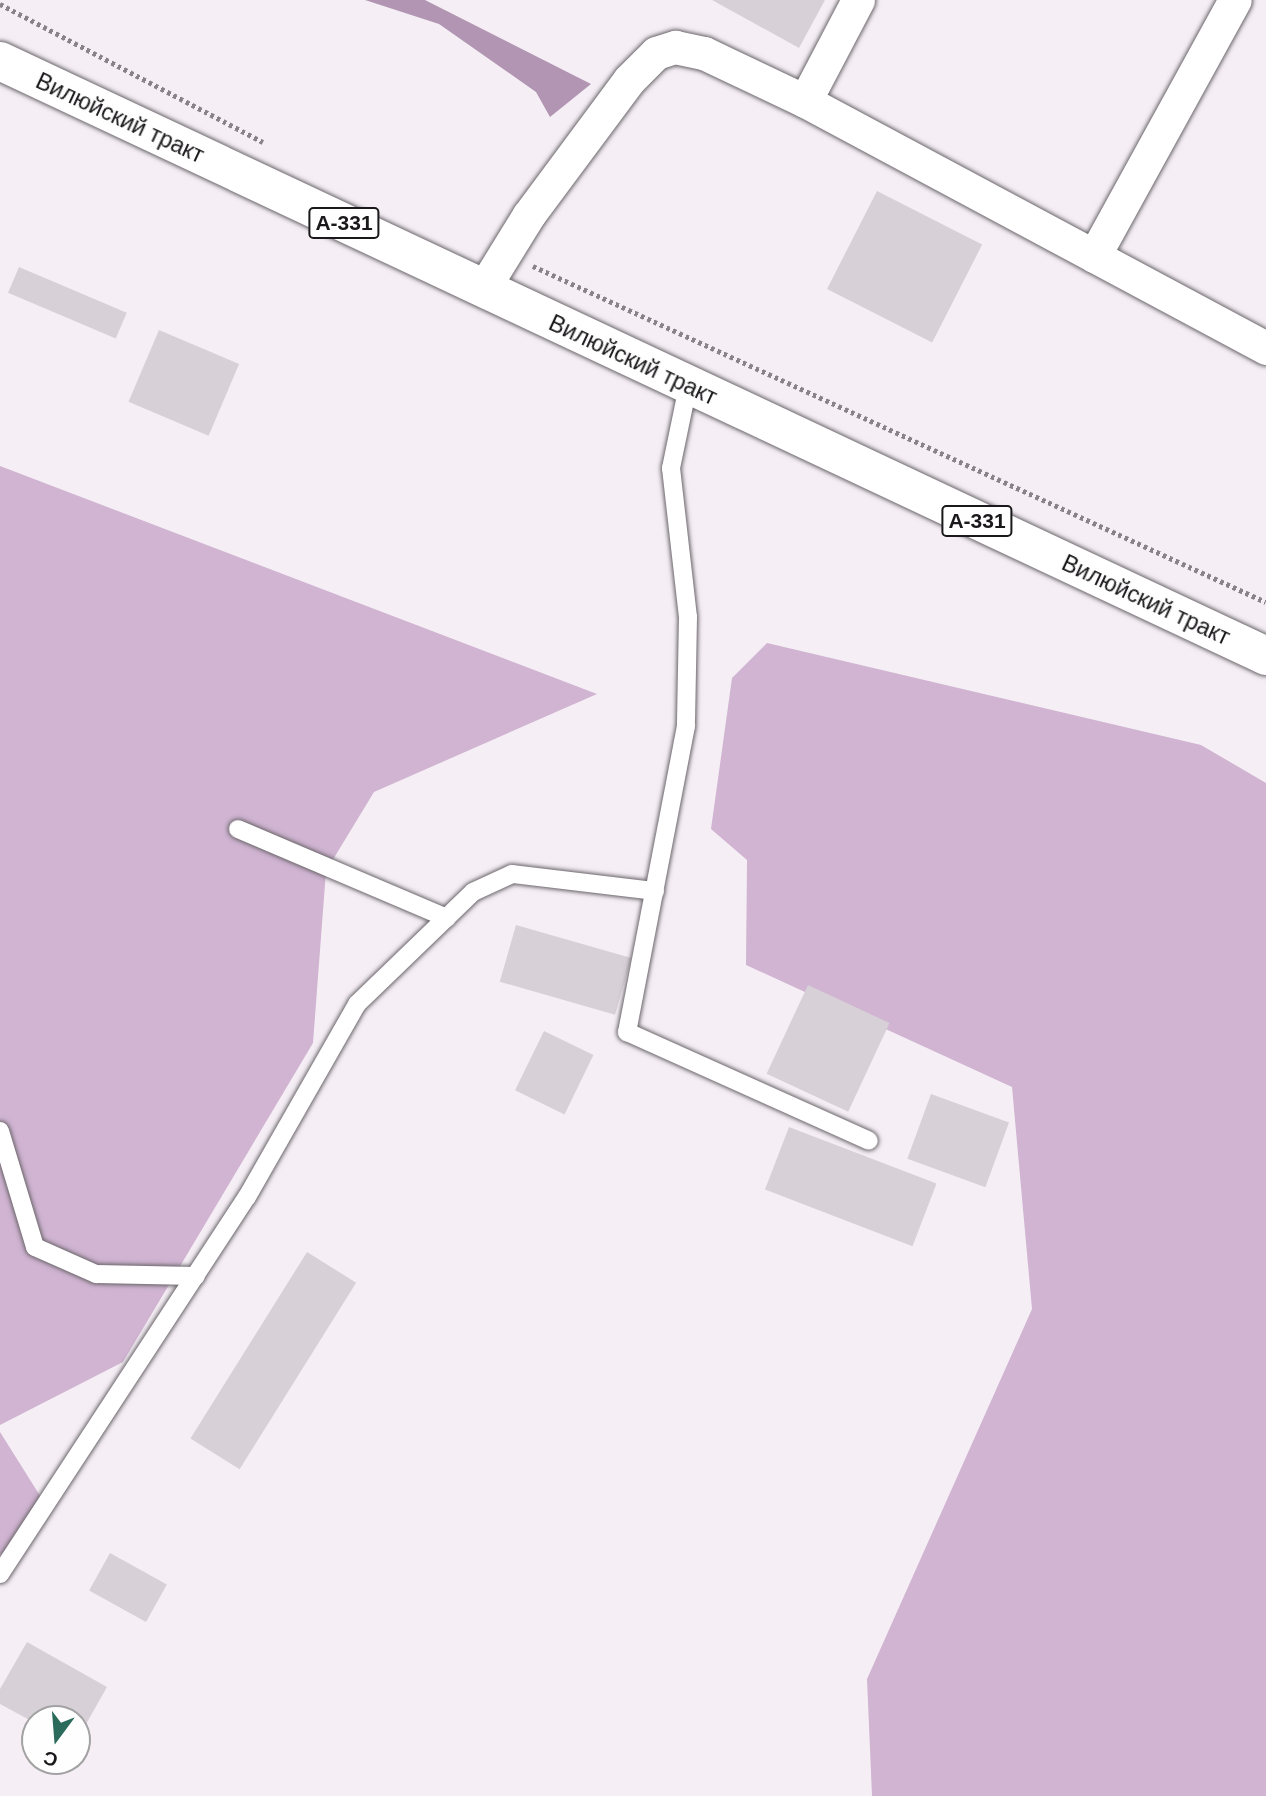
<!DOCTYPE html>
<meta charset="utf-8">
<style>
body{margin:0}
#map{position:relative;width:1266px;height:1796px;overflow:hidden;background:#f5eff5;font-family:Helvetica,sans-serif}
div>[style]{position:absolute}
.forest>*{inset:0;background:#d0b4d2}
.water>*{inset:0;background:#b195b3}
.building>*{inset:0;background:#d7d1d7;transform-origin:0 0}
.path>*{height:4.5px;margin-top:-2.25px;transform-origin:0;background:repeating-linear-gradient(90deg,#878387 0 3.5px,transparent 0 7px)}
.roads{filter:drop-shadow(0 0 2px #6b666b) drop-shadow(0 0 2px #6b666b)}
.service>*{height:18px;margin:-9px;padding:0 9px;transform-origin:9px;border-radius:9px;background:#fff}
.minor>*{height:33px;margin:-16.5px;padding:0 16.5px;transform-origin:16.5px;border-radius:16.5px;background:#fff}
.primary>*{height:38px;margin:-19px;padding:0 19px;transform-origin:19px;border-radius:19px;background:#fff}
span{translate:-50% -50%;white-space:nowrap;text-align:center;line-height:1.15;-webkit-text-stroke:6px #fefefe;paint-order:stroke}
.shield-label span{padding:2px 5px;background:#fefefe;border:2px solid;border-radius:5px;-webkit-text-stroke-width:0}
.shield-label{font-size:21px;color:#1a181a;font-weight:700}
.street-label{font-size:23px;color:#1a181a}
.north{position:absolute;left:21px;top:1705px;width:70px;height:70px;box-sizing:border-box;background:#fefefe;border:2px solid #a3a2a3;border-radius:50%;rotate:196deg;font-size:19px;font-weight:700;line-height:28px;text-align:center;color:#1a181a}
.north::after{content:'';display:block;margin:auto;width:24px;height:32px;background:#2a6b5b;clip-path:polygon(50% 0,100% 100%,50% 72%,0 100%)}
</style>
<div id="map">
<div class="forest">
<div style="clip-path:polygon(0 466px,597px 694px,374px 792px,326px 871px,313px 1043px,123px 1362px,0 1425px)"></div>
<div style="clip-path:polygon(767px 643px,1201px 745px,1266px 783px,1266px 1796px,872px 1796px,867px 1679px,1032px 1309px,1012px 1087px,746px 965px,747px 860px,711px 829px,732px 678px)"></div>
<div style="clip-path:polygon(0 1432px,49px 1510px,0 1555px)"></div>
</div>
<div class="water">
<div style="clip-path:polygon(365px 0,425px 0,591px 84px,550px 117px,536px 92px,439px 24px)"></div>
</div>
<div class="building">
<div style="clip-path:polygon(712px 0,825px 0,799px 48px)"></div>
<div style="left:877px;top:191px;width:118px;height:110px;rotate:27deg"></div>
<div style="left:19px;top:267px;width:117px;height:28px;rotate:23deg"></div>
<div style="left:159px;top:330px;width:87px;height:78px;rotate:23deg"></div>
<div style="left:516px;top:925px;width:120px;height:59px;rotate:16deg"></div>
<div style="left:808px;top:985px;width:90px;height:98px;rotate:25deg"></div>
<div style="left:544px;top:1031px;width:55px;height:66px;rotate:26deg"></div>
<div style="left:931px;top:1094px;width:83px;height:69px;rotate:20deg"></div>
<div style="left:789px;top:1127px;width:158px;height:67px;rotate:21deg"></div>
<div style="left:307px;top:1252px;width:58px;height:220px;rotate:32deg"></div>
<div style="left:110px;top:1553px;width:65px;height:43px;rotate:29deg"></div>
<div style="clip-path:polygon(27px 1642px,107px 1687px,77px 1740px,77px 1719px,35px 1719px,35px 1723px,0 1704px,0 1689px)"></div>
</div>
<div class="path">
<div style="left:0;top:4px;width:297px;rotate:27.7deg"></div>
<div style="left:533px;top:266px;width:806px;rotate:24.63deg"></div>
</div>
<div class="roads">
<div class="service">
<div style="left:688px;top:386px;width:84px;rotate:101.7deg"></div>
<div style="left:671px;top:468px;width:150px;rotate:83.5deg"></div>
<div style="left:688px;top:617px;width:109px;rotate:91.1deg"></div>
<div style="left:686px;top:726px;width:312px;rotate:100.9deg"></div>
<div style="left:627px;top:1032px;width:265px;rotate:24.2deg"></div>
<div style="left:238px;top:829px;width:227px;rotate:23.1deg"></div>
<div style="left:0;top:1131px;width:121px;rotate:73.2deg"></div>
<div style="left:35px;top:1247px;width:67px;rotate:23.9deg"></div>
<div style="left:96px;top:1274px;width:100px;rotate:1.1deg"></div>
<div style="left:0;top:1574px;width:451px;rotate:-56.8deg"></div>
<div style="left:247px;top:1197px;width:222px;rotate:-60.3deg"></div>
<div style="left:357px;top:1004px;width:161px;rotate:-44deg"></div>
<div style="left:473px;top:892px;width:43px;rotate:-24.8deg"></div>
<div style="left:512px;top:874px;width:144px;rotate:6.8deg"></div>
</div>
<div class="minor">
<div style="left:858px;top:0;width:114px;rotate:117.7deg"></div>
<div style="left:805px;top:101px;width:523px;rotate:28.18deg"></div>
<div style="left:1094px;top:256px;width:292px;rotate:-61.2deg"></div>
<div style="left:483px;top:289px;width:86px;rotate:-58.3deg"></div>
<div style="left:528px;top:216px;width:169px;rotate:-53.4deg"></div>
<div style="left:629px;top:80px;width:38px;rotate:-45deg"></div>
<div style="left:656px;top:53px;width:20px;rotate:-18deg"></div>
<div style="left:675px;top:47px;width:30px;rotate:12deg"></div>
<div style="left:704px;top:53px;width:112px;rotate:25.4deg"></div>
</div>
<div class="primary">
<div style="left:0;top:61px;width:1399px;rotate:25.17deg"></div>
</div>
</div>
<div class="shield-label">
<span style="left:344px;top:223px">А-331</span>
<span style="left:977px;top:521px">А-331</span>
</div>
<div class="street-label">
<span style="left:120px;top:118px;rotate:25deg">Вилюйский тракт</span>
<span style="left:633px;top:360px;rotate:25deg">Вилюйский тракт</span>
<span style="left:1146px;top:600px;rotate:25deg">Вилюйский тракт</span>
</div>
<div class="north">С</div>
</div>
